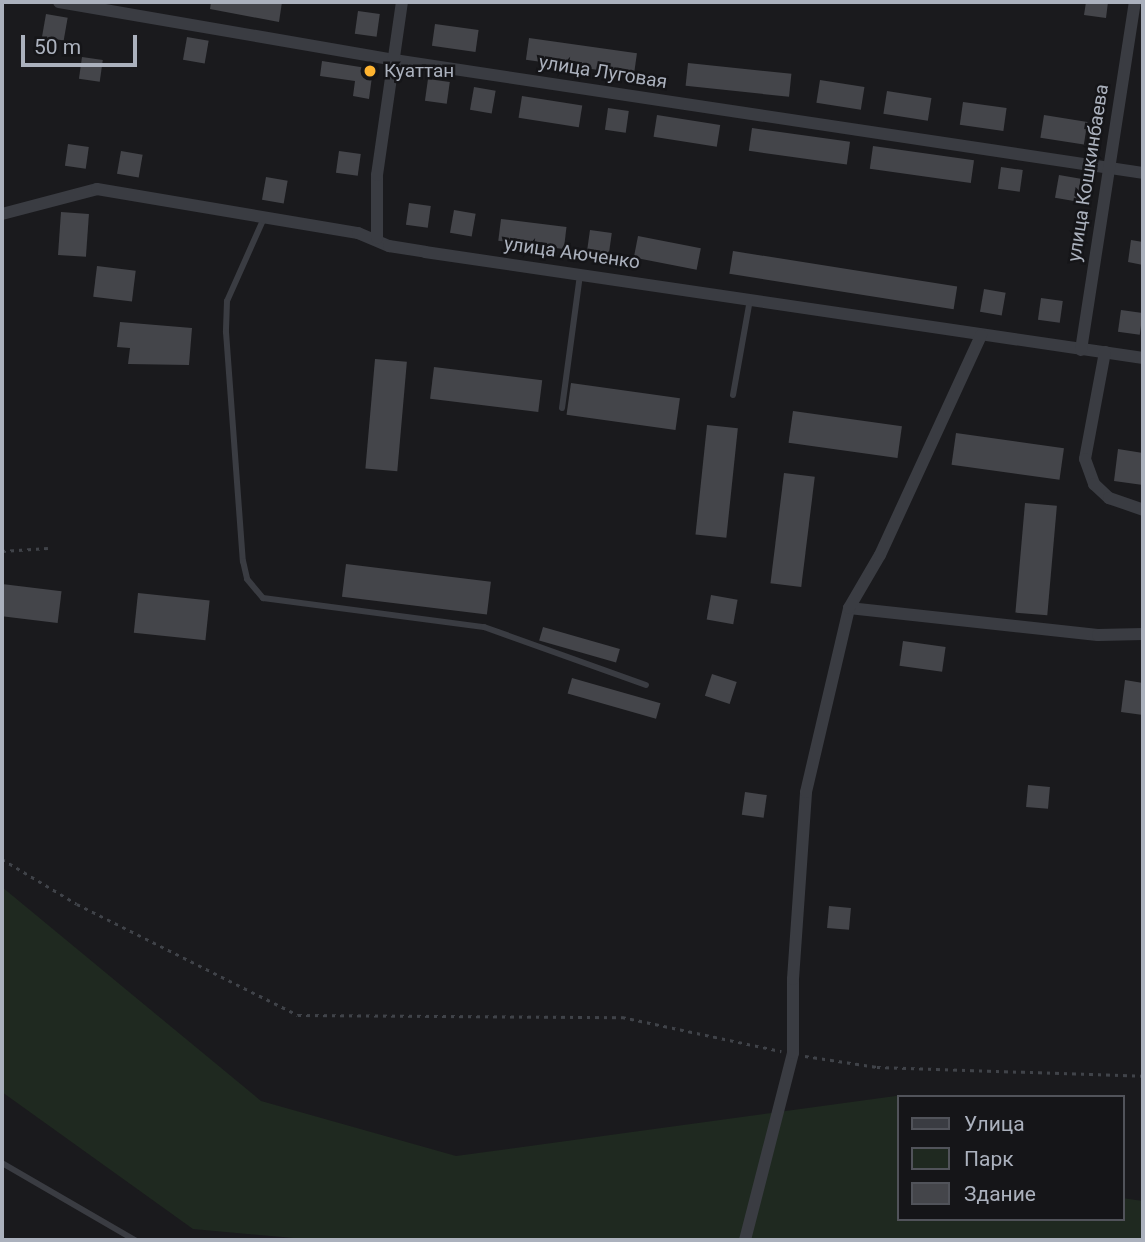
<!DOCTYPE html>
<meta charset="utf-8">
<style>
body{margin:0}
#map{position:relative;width:1145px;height:1242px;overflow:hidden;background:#1a1a1d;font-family:Roboto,sans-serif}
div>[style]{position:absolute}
.green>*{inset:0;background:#1f2920}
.building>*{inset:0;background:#44454a;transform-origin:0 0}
.path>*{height:2.5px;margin-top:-1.25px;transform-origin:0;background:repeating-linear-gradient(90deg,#404349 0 3.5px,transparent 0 8.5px)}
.service>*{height:6px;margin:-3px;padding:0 3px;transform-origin:3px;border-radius:3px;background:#3a3c42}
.minor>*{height:12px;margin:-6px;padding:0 6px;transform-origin:6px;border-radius:6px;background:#3a3c42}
.dots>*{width:19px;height:19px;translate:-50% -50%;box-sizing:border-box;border:4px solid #151518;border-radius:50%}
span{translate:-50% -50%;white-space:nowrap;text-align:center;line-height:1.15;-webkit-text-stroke:5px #151518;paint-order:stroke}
.poi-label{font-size:19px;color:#abb1bd}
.left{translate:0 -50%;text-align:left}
.street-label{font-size:19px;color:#abb1bd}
.frame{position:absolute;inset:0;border:4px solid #abb1bd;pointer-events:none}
.legend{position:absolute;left:897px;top:1095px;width:228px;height:126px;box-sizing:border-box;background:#151518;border:2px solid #51535a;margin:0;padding:9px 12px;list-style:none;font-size:21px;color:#abb1bd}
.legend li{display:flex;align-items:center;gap:14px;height:35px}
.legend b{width:35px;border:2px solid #51535a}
.scale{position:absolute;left:21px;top:35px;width:116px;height:32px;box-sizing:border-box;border:4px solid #abb1bd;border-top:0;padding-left:9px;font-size:21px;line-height:24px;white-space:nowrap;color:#abb1bd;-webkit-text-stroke:5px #151518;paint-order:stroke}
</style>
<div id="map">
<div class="green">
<div style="clip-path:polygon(2px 887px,261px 1101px,456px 1156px,903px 1095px,912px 1097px,898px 1097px,898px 1219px,1122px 1219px,1122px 1198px,1143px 1201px,1143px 1240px,316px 1240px,193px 1229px,2px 1092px)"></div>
</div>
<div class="building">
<div style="clip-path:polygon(211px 2px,282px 2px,279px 22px,210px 9px)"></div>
<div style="clip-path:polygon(1086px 2px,1108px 2px,1106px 18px,1084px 15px)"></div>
<div style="left:358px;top:11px;width:22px;height:23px;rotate:8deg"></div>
<div style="left:46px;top:14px;width:22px;height:23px;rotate:10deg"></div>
<div style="left:435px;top:24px;width:44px;height:22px;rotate:8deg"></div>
<div style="left:187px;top:37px;width:22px;height:23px;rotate:10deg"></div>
<div style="left:529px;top:38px;width:109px;height:22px;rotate:8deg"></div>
<div style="left:82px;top:57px;width:21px;height:22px;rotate:8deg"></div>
<div style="clip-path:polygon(322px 61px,373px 69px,369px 99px,353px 96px,355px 81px,320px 76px)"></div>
<div style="left:688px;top:63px;width:104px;height:23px;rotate:6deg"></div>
<div style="left:428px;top:79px;width:22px;height:22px;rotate:8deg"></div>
<div style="left:820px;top:80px;width:45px;height:23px;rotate:9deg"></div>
<div style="left:474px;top:87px;width:22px;height:23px;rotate:10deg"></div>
<div style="left:887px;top:91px;width:45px;height:23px;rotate:9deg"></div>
<div style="left:522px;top:96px;width:61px;height:22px;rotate:9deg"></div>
<div style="left:963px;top:102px;width:44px;height:23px;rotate:8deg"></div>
<div style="left:608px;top:108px;width:21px;height:22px;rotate:8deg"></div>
<div style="left:657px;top:115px;width:64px;height:22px;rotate:9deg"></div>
<div style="left:1044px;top:115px;width:44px;height:23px;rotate:9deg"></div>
<div style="left:752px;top:128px;width:99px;height:23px;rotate:8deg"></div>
<div style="left:68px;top:144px;width:21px;height:22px;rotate:8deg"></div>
<div style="left:873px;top:146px;width:102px;height:23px;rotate:8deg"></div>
<div style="left:121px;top:151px;width:22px;height:23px;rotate:10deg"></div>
<div style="left:339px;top:151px;width:22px;height:22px;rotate:8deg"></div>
<div style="left:1001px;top:167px;width:22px;height:22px;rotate:8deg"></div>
<div style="left:1059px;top:175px;width:22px;height:23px;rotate:10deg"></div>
<div style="left:266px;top:177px;width:22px;height:23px;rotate:10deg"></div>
<div style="left:409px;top:203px;width:22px;height:22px;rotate:8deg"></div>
<div style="left:454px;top:210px;width:22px;height:23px;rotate:10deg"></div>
<div style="left:61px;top:212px;width:28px;height:43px;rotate:4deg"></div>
<div style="left:501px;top:219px;width:66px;height:22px;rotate:7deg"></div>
<div style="left:590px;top:230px;width:22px;height:23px;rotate:8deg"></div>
<div style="left:638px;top:236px;width:64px;height:22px;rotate:11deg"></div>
<div style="clip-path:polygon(1131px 240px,1143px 242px,1143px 265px,1128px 262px)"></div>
<div style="left:733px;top:251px;width:227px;height:23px;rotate:9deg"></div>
<div style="left:97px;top:266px;width:39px;height:31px;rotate:7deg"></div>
<div style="left:984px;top:289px;width:22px;height:23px;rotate:10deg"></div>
<div style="left:1041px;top:298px;width:22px;height:22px;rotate:8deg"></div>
<div style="left:1121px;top:310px;width:22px;height:22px;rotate:8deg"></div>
<div style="clip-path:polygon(120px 322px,192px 328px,189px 365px,128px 364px,130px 348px,117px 347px)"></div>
<div style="left:375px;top:359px;width:32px;height:110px;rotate:5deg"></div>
<div style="left:434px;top:367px;width:109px;height:32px;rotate:7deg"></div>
<div style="left:571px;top:383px;width:110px;height:32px;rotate:8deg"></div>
<div style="left:793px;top:411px;width:110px;height:32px;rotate:8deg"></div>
<div style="left:707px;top:425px;width:31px;height:110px;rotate:6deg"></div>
<div style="left:956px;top:433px;width:109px;height:32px;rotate:8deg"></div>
<div style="clip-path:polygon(1118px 449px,1143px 453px,1143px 485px,1114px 481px)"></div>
<div style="left:784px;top:473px;width:31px;height:111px;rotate:7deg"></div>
<div style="left:1025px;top:503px;width:32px;height:110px;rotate:5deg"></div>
<div style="left:346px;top:564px;width:146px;height:33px;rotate:7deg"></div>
<div style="left:2px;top:584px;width:60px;height:32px;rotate:7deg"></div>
<div style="left:138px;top:593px;width:72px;height:40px;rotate:6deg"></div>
<div style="left:711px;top:595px;width:27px;height:25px;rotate:10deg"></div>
<div style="left:543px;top:627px;width:80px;height:14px;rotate:16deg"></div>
<div style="left:903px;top:641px;width:43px;height:25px;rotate:8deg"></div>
<div style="left:712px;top:674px;width:26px;height:23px;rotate:18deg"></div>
<div style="left:572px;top:678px;width:92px;height:16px;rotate:16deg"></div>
<div style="clip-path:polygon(1125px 680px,1143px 683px,1143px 715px,1121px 712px)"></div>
<div style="left:1028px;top:785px;width:22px;height:22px;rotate:5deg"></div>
<div style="left:745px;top:792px;width:22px;height:23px;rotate:8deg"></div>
<div style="left:829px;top:906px;width:22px;height:22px;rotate:5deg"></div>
</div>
<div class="path">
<div style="left:2px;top:551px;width:46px;rotate:-3.7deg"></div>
<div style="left:2px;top:859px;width:87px;rotate:31deg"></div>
<div style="left:77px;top:904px;width:247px;rotate:26.7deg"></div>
<div style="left:298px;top:1015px;width:324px;rotate:0.4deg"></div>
<div style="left:622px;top:1017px;width:163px;rotate:12.1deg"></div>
<div style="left:805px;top:1056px;width:73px;rotate:8.7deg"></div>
<div style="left:877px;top:1067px;width:266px;rotate:1.9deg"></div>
</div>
<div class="service">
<div style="left:264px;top:218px;width:91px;rotate:114deg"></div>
<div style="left:227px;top:301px;width:31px;rotate:92deg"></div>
<div style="left:226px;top:332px;width:230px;rotate:85.8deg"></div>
<div style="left:243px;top:561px;width:18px;rotate:77deg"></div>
<div style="left:247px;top:579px;width:25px;rotate:50deg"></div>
<div style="left:263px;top:598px;width:223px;rotate:7.5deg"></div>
<div style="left:484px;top:627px;width:172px;rotate:19.7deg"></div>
<div style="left:733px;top:395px;width:97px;rotate:-79.9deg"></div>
<div style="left:562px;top:408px;width:134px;rotate:-82.3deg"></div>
<div style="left:2px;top:1163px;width:154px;rotate:30.1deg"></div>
</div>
<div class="minor">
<div style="left:59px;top:2px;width:340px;rotate:9.8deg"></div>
<div style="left:394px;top:60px;width:757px;rotate:8.58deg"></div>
<div style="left:2px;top:214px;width:98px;rotate:-14.7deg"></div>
<div style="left:97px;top:189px;width:265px;rotate:9.6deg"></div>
<div style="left:358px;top:233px;width:34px;rotate:23deg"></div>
<div style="left:389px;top:246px;width:36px;rotate:9deg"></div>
<div style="left:425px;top:252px;width:726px;rotate:8.4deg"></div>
<div style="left:377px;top:238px;width:63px;rotate:-90deg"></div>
<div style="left:377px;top:175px;width:175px;rotate:-81.8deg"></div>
<div style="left:1081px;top:350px;width:352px;rotate:-81.2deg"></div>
<div style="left:1105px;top:352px;width:109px;rotate:100.6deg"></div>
<div style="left:1085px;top:459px;width:27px;rotate:70deg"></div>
<div style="left:1094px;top:484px;width:21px;rotate:43deg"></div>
<div style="left:1109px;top:498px;width:36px;rotate:19deg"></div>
<div style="left:849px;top:608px;width:250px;rotate:6.2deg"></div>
<div style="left:1098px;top:635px;width:45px;rotate:-1.3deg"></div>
<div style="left:745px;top:1240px;width:193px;rotate:-75.6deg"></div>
<div style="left:793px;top:1053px;width:74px;rotate:-90deg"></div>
<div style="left:793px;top:979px;width:187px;rotate:-86deg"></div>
<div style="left:806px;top:792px;width:189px;rotate:-76.8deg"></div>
<div style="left:849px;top:608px;width:61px;rotate:-59.7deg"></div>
<div style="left:880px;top:555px;width:242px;rotate:-65.3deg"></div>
</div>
<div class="dots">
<div style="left:370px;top:71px;background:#ffb430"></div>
</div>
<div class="poi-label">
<span class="left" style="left:384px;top:71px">Куаттан</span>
</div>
<div class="street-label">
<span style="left:603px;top:72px;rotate:9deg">улица Луговая</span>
<span style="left:1088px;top:173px;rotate:-81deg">улица Кошкинбаева</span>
<span style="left:572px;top:253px;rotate:8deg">улица Аюченко</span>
</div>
<div class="frame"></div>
<ul class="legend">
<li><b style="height:9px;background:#3a3c42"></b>Улица</li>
<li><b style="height:19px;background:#1f2920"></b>Парк</li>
<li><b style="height:19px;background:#44454a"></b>Здание</li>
</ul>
<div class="scale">50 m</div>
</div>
